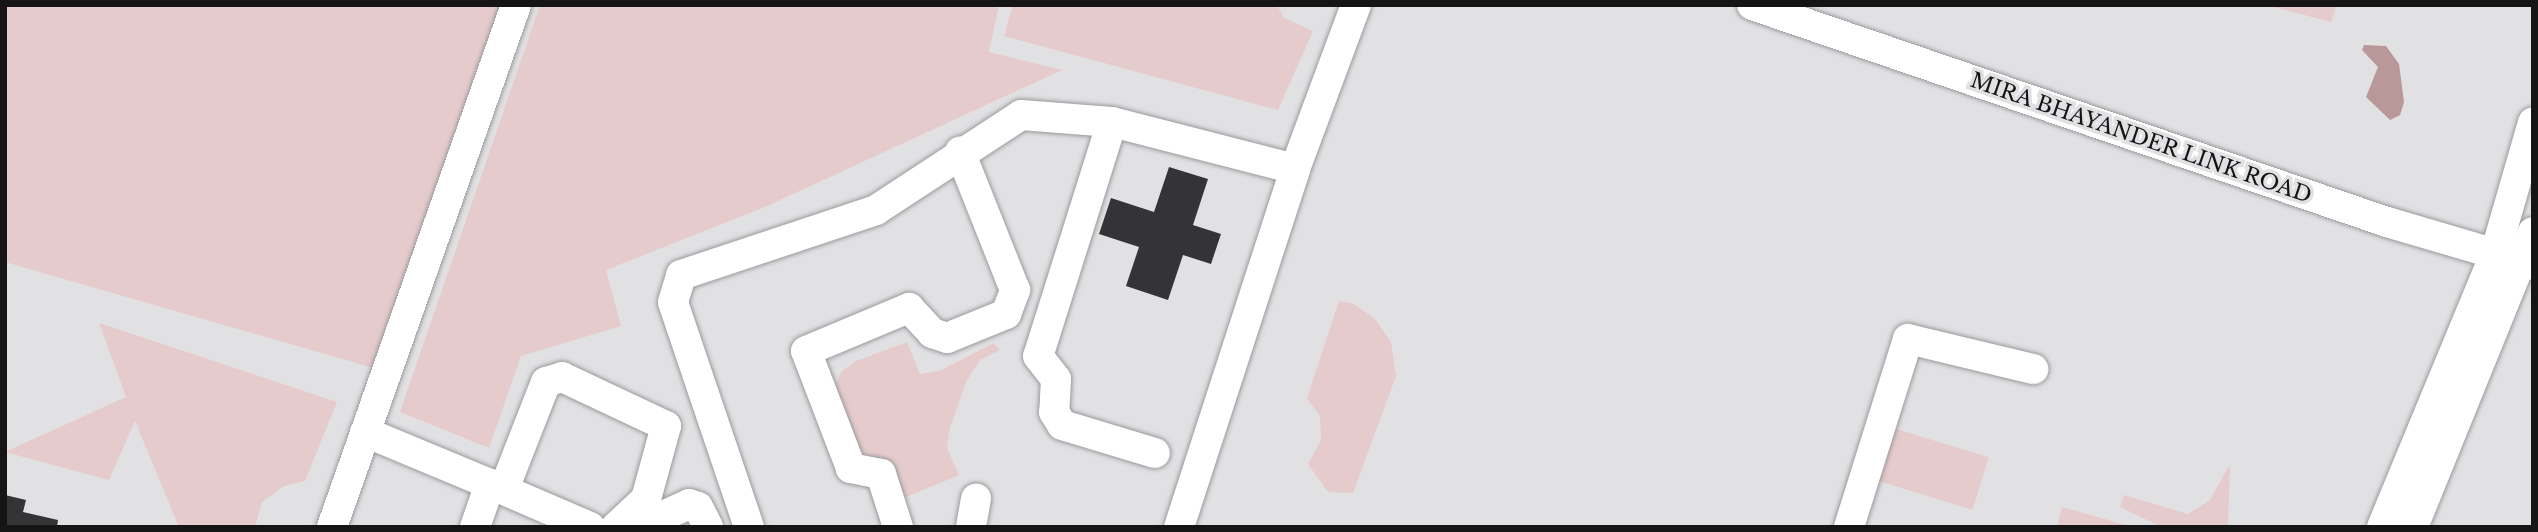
<!DOCTYPE html>
<style>
body{margin:0}
#map{position:relative;width:2538px;height:532px;overflow:hidden;background:#e1e0e3;font-family:"Libre Baskerville",serif}
div>[style]{position:absolute}
.green>*{inset:0;background:#e6cbcc;transform-origin:0 0}
.forest>*{inset:0;background:#ba9799}
.building>*{inset:0;background:#343437}
.roads{filter:drop-shadow(0 0 2px #9b9a9d) drop-shadow(0 0 2px #9b9a9d)}
.minor>*{height:30px;margin:-15px;padding:0 15px;transform-origin:15px;border-radius:15px;background:#fff}
span{translate:-50% -50%;white-space:nowrap;text-align:center;line-height:1.15;-webkit-text-stroke:7px #e1e0e3;paint-order:stroke}
.street-label{font-size:21px;color:#161516}
.frame{position:absolute;inset:0;border:7px solid #161516;pointer-events:none}
</style>
<div id="map">
<div class="green">
<div style="clip-path:polygon(5px 5px,515px 5px,384px 371px,5px 262px)"></div>
<div style="clip-path:polygon(540px 5px,999px 5px,989px 52px,1062px 70px,767px 206px,606px 270px,621px 326px,521px 356px,489px 448px,400px 412px)"></div>
<div style="clip-path:polygon(1013px 5px,1277px 5px,1284px 18px,1313px 31px,1278px 110px,1004px 36px)"></div>
<div style="clip-path:polygon(2266px 5px,2337px 5px,2331px 22px)"></div>
<div style="clip-path:polygon(1339px 301px,1354px 304px,1375px 319px,1391px 342px,1396px 376px,1353px 493px,1328px 492px,1308px 464px,1321px 440px,1320px 416px,1307px 398px)"></div>
<div style="clip-path:polygon(99px 323px,337px 402px,305px 481px,284px 486px,262px 502px,255px 527px,179px 527px,135px 421px,109px 480px,5px 452px,126px 397px)"></div>
<div style="clip-path:polygon(907px 342px,920px 374px,939px 371px,994px 343px,1000px 350px,980px 360px,966px 382px,949px 431px,947px 448px,959px 475px,906px 497px,887px 467px,858px 466px,832px 391px,842px 371px,856px 361px)"></div>
<div style="left:1893px;top:428px;width:100px;height:55px;rotate:17deg"></div>
<div style="clip-path:polygon(2230px 464px,2228px 527px,2162px 527px,2120px 507px,2124px 495px,2188px 514px,2210px 500px)"></div>
<div style="clip-path:polygon(2062px 507px,2133px 527px,2057px 527px)"></div>
</div>
<div class="forest">
<div style="clip-path:polygon(2364px 45px,2386px 46px,2399px 64px,2404px 102px,2400px 115px,2390px 120px,2366px 97px,2378px 67px,2362px 50px)"></div>
</div>
<div class="building">
<div style="clip-path:polygon(1169px 167px,1208px 179px,1193px 225px,1221px 234px,1211px 264px,1183px 255px,1168px 300px,1126px 286px,1139px 247px,1099px 234px,1111px 198px,1154px 212px)"></div>
<div style="clip-path:polygon(5px 495px,26px 500px,23px 512px,58px 520px,57px 527px,5px 527px)"></div>
</div>
<div class="roads">
<div class="minor">
<div style="left:1752px;top:5px;width:671px;rotate:18.87deg"></div>
<div style="left:2387px;top:222px;width:152px;rotate:16.4deg"></div>
<div style="left:1112px;top:122px;width:245px;rotate:107.5deg"></div>
<div style="left:1038px;top:356px;width:29px;rotate:52deg"></div>
<div style="left:1056px;top:379px;width:33px;rotate:93deg"></div>
<div style="left:1054px;top:412px;width:15px;rotate:58deg"></div>
<div style="left:1062px;top:425px;width:97px;rotate:16.8deg"></div>
<div style="left:365px;top:432px;width:135px;rotate:22.6deg"></div>
<div style="left:490px;top:484px;width:46px;rotate:109.2deg"></div>
<div style="left:490px;top:484px;width:109px;rotate:23.3deg"></div>
<div style="left:504px;top:489px;width:115px;rotate:-68.6deg"></div>
<div style="left:546px;top:382px;width:17px;rotate:-17deg"></div>
<div style="left:562px;top:377px;width:115px;rotate:25.2deg"></div>
<div style="left:666px;top:426px;width:76px;rotate:105.3deg"></div>
<div style="left:646px;top:499px;width:41px;rotate:137deg"></div>
<div style="left:332px;top:527px;width:553px;rotate:-70.58deg"></div>
<div style="left:639px;top:527px;width:55px;rotate:-24.7deg"></div>
<div style="left:689px;top:504px;width:9px;rotate:18deg"></div>
<div style="left:698px;top:507px;width:22px;rotate:63deg"></div>
<div style="left:749px;top:527px;width:237px;rotate:-108.7deg"></div>
<div style="left:673px;top:302px;width:28px;rotate:-73deg"></div>
<div style="left:681px;top:275px;width:206px;rotate:-18.4deg"></div>
<div style="left:876px;top:210px;width:173px;rotate:-33.2deg"></div>
<div style="left:1021px;top:115px;width:91px;rotate:4.4deg"></div>
<div style="left:1112px;top:122px;width:189px;rotate:14.4deg"></div>
<div style="left:898px;top:527px;width:56px;rotate:-107.8deg"></div>
<div style="left:881px;top:474px;width:31px;rotate:-169deg"></div>
<div style="left:851px;top:468px;width:125px;rotate:-111deg"></div>
<div style="left:806px;top:351px;width:112px;rotate:-22.7deg"></div>
<div style="left:909px;top:308px;width:34px;rotate:47deg"></div>
<div style="left:932px;top:333px;width:16px;rotate:18deg"></div>
<div style="left:947px;top:338px;width:64px;rotate:-22.1deg"></div>
<div style="left:1006px;top:314px;width:26px;rotate:-69deg"></div>
<div style="left:1015px;top:290px;width:149px;rotate:-111.7deg"></div>
<div style="left:971px;top:527px;width:29px;rotate:-80deg"></div>
<div style="left:1179px;top:527px;width:376px;rotate:-72deg"></div>
<div style="left:1295px;top:169px;width:175px;rotate:-69.6deg"></div>
<div style="left:1849px;top:527px;width:197px;rotate:-72.6deg"></div>
<div style="left:1908px;top:339px;width:129px;rotate:13.5deg"></div>
<div style="left:2382px;top:527px;width:295px;rotate:-67.5deg"></div>
<div style="left:2495px;top:254px;width:137px;rotate:-73.9deg"></div>
<div style="left:2413px;top:527px;width:318px;rotate:-67.9deg"></div>
</div>
</div>
<div class="street-label">
<span style="left:2141px;top:138px;rotate:19deg">MIRA BHAYANDER LINK ROAD</span>
</div>
<div class="frame"></div>
</div>
